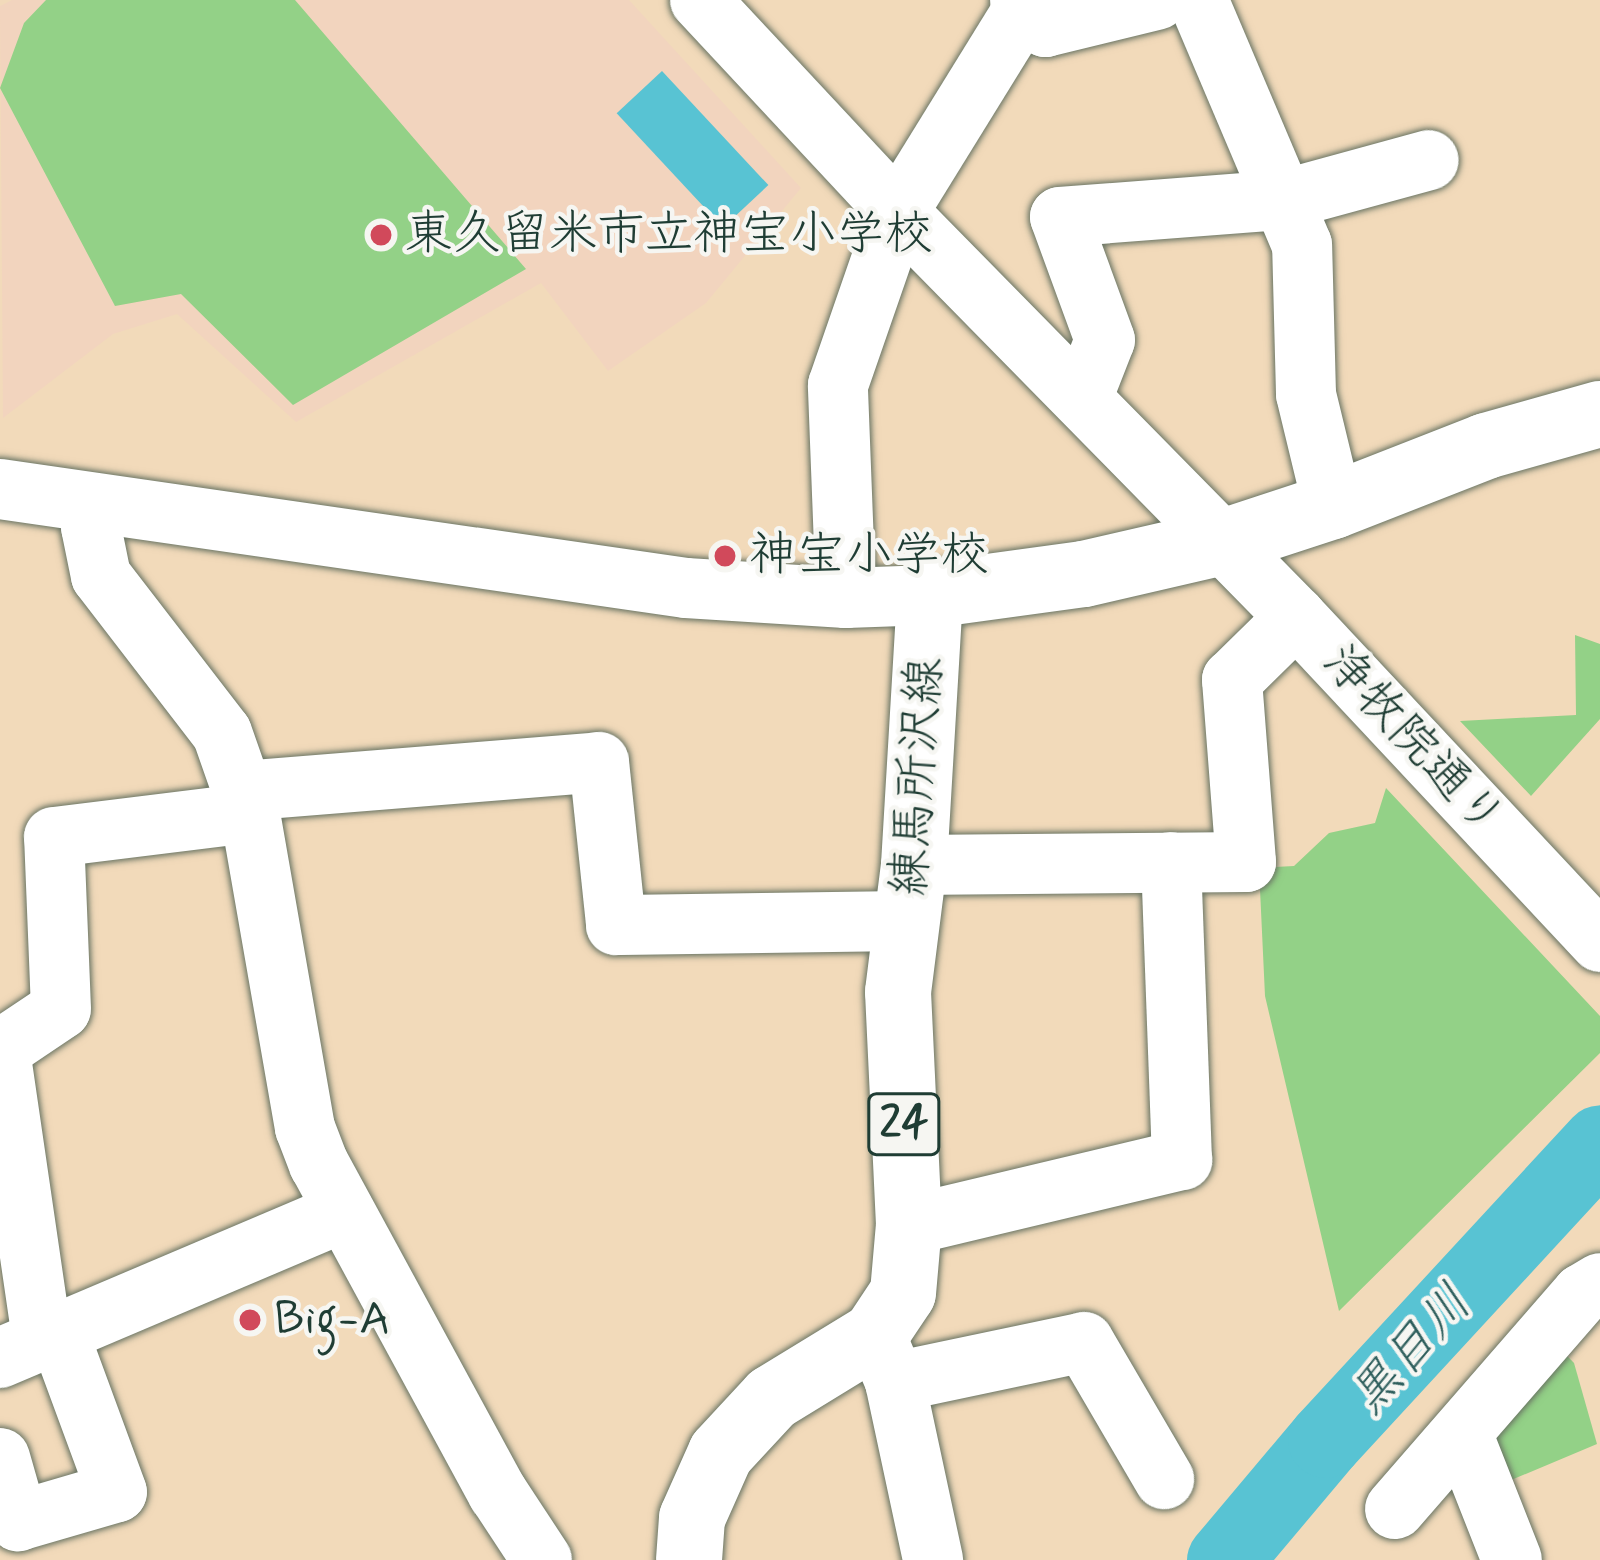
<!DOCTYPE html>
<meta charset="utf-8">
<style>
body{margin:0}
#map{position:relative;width:1600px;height:1560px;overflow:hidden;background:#f2daba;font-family:Mynerve,"Klee One",sans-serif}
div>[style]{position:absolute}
.built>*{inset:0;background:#f2d4be}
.green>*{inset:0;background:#93d187}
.water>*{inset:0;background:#58c3d3;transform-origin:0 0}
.river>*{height:75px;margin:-37.5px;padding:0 37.5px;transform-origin:37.5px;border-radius:37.5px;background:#58c3d3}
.roads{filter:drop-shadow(0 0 3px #697463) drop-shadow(0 0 3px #697463)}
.minor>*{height:60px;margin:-30px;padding:0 30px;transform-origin:30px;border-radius:30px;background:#fff}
.major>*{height:66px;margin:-33px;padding:0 33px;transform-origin:33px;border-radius:33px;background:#fff}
.dots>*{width:33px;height:33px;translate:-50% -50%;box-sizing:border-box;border:6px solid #f6f6f2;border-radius:50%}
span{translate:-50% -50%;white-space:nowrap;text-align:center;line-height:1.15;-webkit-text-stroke:9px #f6f6f2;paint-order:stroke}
.shield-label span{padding:3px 9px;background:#f6f6f2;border:3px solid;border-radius:9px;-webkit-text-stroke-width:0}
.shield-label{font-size:45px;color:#1f3d34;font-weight:700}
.poi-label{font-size:48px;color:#1f3d34}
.left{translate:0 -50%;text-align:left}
.street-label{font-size:48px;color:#1f3d34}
.water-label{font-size:51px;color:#2d5e5c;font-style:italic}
</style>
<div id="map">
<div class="built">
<div style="clip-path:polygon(12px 0,629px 0,801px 188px,706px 303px,608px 371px,541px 283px,296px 422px,177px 314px,113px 334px,3px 418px,0 6px)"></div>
</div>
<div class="green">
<div style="clip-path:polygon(46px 0,295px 0,526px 269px,293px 405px,181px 294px,115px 306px,0 88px,24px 23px)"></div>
<div style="clip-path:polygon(1575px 635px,1600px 644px,1600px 719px,1531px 796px,1460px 721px,1576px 715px)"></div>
<div style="clip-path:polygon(1386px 788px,1600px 1016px,1600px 1053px,1339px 1311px,1265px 996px,1259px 868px,1294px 866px,1329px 833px,1375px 823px)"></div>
<div style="clip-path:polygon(1547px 1335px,1574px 1363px,1597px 1444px,1485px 1491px,1462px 1433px)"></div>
</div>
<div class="water">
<div style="left:662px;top:71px;width:156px;height:62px;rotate:47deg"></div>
</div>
<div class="river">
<div style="left:1224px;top:1560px;width:157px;rotate:-49.9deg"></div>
<div style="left:1325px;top:1440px;width:405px;rotate:-47.3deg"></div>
</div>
<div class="roads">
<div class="minor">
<div style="left:700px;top:0;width:290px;rotate:47deg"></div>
<div style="left:898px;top:212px;width:568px;rotate:45.5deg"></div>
<div style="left:1296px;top:617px;width:445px;rotate:46.9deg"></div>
<div style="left:1020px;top:0;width:37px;rotate:47deg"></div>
<div style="left:1045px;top:27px;width:115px;rotate:-13.6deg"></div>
<div style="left:1083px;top:396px;width:60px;rotate:-68.6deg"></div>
<div style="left:1105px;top:340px;width:131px;rotate:-110.1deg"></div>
<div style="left:1060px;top:217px;width:224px;rotate:-4.4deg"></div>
<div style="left:1283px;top:200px;width:217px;rotate:-113deg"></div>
<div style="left:0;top:489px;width:693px;rotate:8.21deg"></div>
<div style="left:686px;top:588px;width:160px;rotate:3.6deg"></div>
<div style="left:846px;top:598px;width:84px;rotate:-2deg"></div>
<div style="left:93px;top:504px;width:23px;rotate:95deg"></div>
<div style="left:91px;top:527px;width:50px;rotate:78.5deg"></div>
<div style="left:101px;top:576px;width:198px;rotate:52.4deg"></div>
<div style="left:222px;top:733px;width:85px;rotate:70.7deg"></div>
<div style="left:250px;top:813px;width:320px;rotate:80.1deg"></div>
<div style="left:305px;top:1128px;width:39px;rotate:69deg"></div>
<div style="left:319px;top:1164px;width:375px;rotate:61.5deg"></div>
<div style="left:498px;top:1493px;width:80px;rotate:56.7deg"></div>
<div style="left:1333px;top:506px;width:115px;rotate:-103.6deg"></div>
<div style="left:1306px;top:394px;width:149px;rotate:-91.5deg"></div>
<div style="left:1302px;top:245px;width:49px;rotate:-112.9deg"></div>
<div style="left:1283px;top:200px;width:151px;rotate:-15.3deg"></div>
<div style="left:846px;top:598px;width:213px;rotate:-92.2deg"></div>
<div style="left:838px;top:385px;width:183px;rotate:-70.9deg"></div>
<div style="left:898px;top:212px;width:243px;rotate:-58.3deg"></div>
<div style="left:242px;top:791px;width:358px;rotate:-4.6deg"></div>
<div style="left:599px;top:762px;width:164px;rotate:84deg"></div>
<div style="left:616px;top:925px;width:292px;rotate:-0.8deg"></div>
<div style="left:914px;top:865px;width:332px;rotate:-0.5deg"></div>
<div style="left:1246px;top:862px;width:183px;rotate:-94.4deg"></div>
<div style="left:1232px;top:680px;width:90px;rotate:-44.5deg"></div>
<div style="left:0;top:1050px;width:73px;rotate:-33.9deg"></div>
<div style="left:61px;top:1009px;width:172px;rotate:-92.3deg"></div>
<div style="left:54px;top:837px;width:197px;rotate:-7deg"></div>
<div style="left:0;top:1050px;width:292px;rotate:81.7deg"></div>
<div style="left:909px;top:1225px;width:281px;rotate:-13.4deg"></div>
<div style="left:1182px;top:1160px;width:298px;rotate:-92.1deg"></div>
<div style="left:880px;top:1346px;width:39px;rotate:67deg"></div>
<div style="left:895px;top:1382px;width:182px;rotate:77.9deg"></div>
<div style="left:0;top:1358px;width:374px;rotate:-23deg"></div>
<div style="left:895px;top:1382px;width:193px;rotate:-11.9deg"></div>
<div style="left:1084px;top:1342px;width:159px;rotate:59.7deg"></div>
<div style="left:1462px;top:1433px;width:136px;rotate:68.5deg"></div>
<div style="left:0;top:1458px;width:66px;rotate:74.1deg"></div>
<div style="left:18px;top:1521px;width:103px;rotate:-16.3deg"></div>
<div style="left:117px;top:1492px;width:171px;rotate:-110.2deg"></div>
<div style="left:1395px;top:1509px;width:285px;rotate:-49deg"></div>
<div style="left:1582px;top:1294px;width:21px;rotate:-31deg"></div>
</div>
<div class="major">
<div style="left:689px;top:1560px;width:42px;rotate:-85.9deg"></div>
<div style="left:692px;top:1518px;width:71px;rotate:-66deg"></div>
<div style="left:721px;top:1453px;width:75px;rotate:-47.2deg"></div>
<div style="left:772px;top:1398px;width:121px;rotate:-31.5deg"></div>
<div style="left:875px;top:1335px;width:50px;rotate:-56.3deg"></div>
<div style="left:903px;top:1293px;width:68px;rotate:-85deg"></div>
<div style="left:909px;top:1225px;width:233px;rotate:-92.7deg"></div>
<div style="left:898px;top:992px;width:128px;rotate:-82.8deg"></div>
<div style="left:914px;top:865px;width:270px;rotate:-86.6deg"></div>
<div style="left:930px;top:595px;width:155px;rotate:-7.8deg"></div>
<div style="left:1084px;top:574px;width:143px;rotate:-13deg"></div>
<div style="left:1223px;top:542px;width:116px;rotate:-18.1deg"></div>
<div style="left:1333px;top:506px;width:164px;rotate:-21.4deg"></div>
<div style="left:1486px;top:446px;width:118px;rotate:-15.7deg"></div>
</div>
</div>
<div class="dots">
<div style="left:381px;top:235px;background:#d1495b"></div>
<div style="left:725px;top:556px;background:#d1495b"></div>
<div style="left:250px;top:1320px;background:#d1495b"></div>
</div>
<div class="shield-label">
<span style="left:904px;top:1124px">24</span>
</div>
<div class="poi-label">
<span class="left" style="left:405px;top:235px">東久留米市立神宝小学校</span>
<span class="left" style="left:749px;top:556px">神宝小学校</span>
<span class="left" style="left:274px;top:1320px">Big-A</span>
</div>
<div class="street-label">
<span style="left:1413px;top:741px;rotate:47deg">浄牧院通り</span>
<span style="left:918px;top:777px;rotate:-86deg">練馬所沢線</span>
</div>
<div class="water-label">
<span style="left:1412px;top:1351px;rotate:-48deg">黒目川</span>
</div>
</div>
